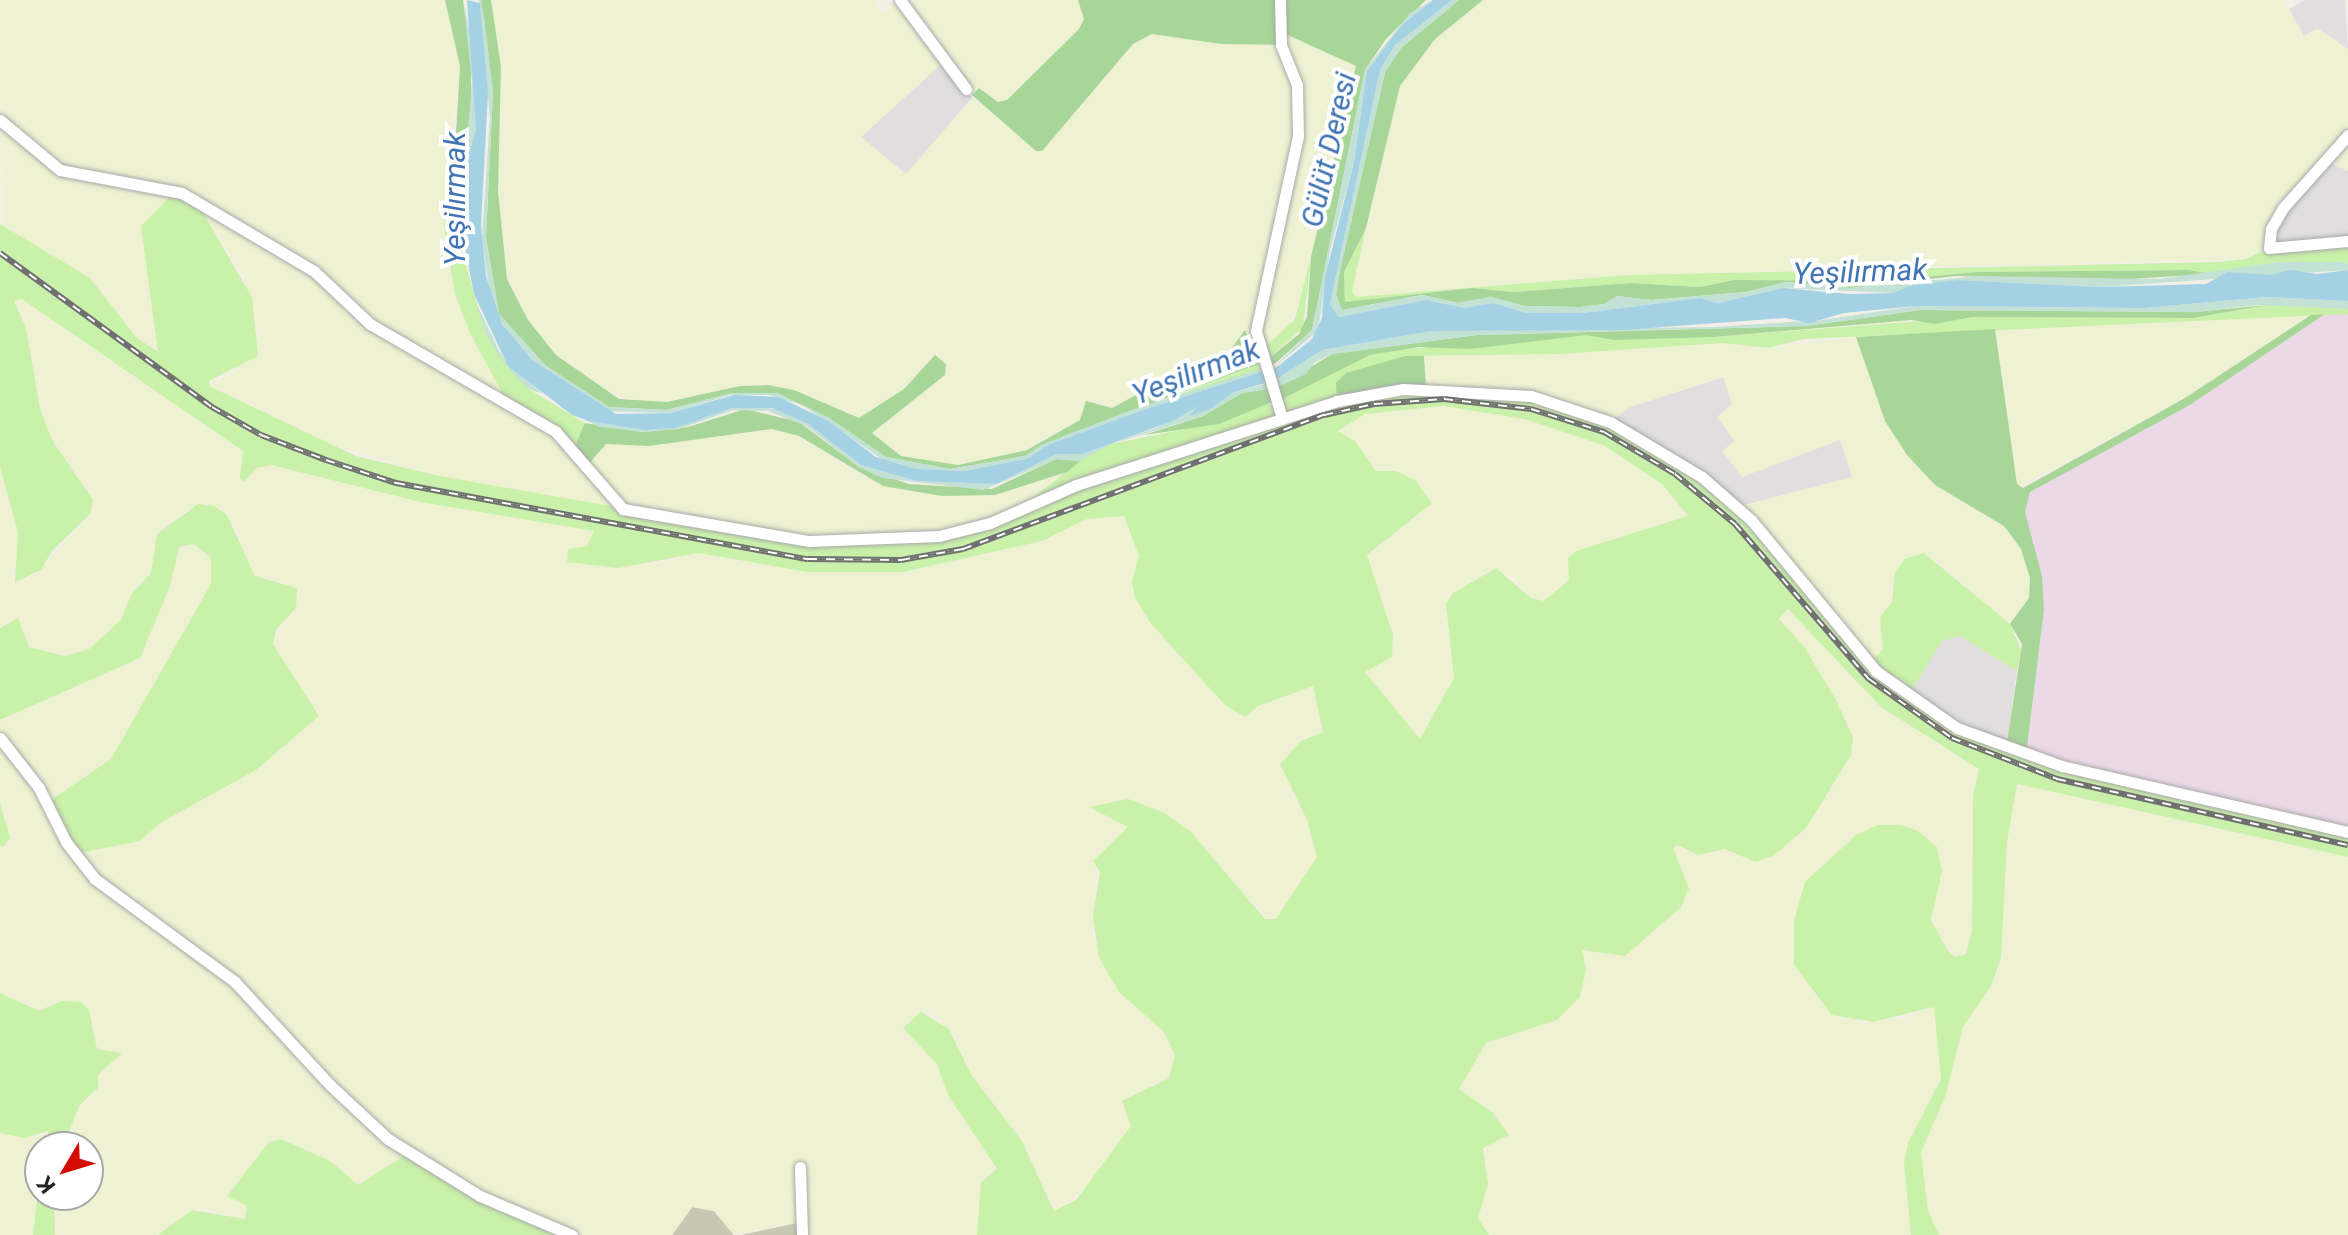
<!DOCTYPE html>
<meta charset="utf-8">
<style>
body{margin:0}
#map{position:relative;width:2348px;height:1235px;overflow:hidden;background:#f3efe7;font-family:Roboto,sans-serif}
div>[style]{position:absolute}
.residential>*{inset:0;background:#e0dede}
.industrial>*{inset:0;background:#ecd9e8}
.construction>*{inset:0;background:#c7c8b2}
.farmland>*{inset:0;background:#eef2d2}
.grass>*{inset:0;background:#c9f1a9}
.forest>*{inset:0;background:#a7d698}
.wetland>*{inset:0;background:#c3e2d5}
.water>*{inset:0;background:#a4d2e4}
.roads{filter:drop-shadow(0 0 2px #a9a9a9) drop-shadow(0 0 2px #a9a9a9)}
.minor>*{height:11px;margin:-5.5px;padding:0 5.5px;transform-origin:5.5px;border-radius:5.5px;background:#fff}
.rail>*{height:6px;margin-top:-3px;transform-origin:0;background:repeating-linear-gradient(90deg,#fff 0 9px,#707070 0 18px);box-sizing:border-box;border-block:2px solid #707070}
span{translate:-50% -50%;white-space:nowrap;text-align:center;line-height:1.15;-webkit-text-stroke:8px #fff;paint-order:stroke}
.water-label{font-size:30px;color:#4074b4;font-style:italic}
.north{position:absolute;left:24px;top:1131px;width:80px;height:80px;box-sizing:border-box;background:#fff;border:2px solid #a7a7a7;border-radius:50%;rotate:232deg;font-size:22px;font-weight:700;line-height:32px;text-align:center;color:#222}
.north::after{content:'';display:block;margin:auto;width:28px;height:36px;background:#d30b00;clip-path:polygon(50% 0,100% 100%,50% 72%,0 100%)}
</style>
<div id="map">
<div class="residential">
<div style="clip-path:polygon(2306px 0,2345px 0,2348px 49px,2318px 29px,2304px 36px,2289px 9px)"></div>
<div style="clip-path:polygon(944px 61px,972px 98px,906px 175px,860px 138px)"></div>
<div style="clip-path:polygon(2325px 159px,2348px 171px,2348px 241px,2269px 248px,2271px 229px)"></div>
<div style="clip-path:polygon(1724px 377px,1732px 404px,1796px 455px,1840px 439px,1853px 477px,1737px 507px,1610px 422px,1630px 407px)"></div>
<div style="clip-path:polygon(1960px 636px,2017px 671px,2006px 749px,1908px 697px,1941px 641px)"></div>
</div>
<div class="industrial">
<div style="clip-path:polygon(2325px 314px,2348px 314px,2348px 832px,2026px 755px,2044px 610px,2025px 512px,2030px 492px,2190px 405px)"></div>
</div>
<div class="construction">
<div style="clip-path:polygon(692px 1207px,714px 1211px,734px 1235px,672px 1235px)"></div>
<div style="clip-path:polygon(802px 1222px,802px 1235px,741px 1235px)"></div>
</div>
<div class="farmland">
<div style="clip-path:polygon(0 0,445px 0,460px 66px,444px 210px,448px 263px,470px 333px,505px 392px,596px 453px,606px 444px,649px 446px,772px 429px,799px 436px,860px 475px,908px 492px,995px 495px,1067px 472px,1028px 502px,961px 533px,848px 542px,640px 514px,439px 476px,314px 440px,207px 385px,235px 372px,258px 331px,245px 278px,198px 206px,175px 191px,141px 226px,158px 352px,136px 337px,90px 278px,2px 227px)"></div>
<div style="clip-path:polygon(491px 0,874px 0,882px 12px,900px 0,1078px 0,1084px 19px,1079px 29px,1007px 100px,998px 102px,979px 88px,972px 95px,944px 62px,861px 137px,906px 174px,972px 98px,1042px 151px,1133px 44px,1152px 34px,1221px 44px,1281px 45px,1280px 32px,1357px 66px,1301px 300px,1285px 332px,1254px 352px,1249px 333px,1241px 333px,1224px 358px,1169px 377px,1112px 408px,1090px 400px,1080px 420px,1020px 452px,980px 463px,937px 465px,891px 452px,872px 433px,945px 375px,935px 355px,904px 389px,859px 418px,794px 390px,768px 385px,740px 386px,667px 402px,634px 402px,600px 389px,556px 355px,528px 320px,502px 262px,498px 191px,501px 78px)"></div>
<div style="clip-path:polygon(1483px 0,2284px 0,2303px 36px,2318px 29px,2348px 49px,2348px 171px,2324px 160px,2283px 208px,2269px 248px,2246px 259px,1629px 275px,1356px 297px,1352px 291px,1400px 86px,1435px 39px)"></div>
<div style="clip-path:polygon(22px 299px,243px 451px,240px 478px,248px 479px,257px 468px,271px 465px,421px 502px,594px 531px,591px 542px,580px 549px,648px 565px,699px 553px,808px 572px,903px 572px,1042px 541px,1087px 519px,1124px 516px,1139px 556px,1135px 598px,1150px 624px,1225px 705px,1245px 716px,1257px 706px,1313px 686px,1323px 732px,1307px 737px,1288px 789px,1307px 820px,1317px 857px,1281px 915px,1269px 921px,1180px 822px,1113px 819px,1128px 827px,1097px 856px,1093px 935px,1119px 992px,1154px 1020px,1172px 1043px,1174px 1064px,1169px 1078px,1152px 1085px,1129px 1117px,1131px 1126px,1094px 1181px,1056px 1212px,1022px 1141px,972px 1076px,954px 1036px,932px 1014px,922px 1012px,903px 1028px,937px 1064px,948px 1095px,997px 1170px,983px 1179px,977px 1235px,802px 1235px,801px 1222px,734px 1235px,714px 1211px,692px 1207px,672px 1235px,572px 1235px,407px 1154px,358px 1185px,281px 1139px,269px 1142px,227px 1196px,247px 1206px,245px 1219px,202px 1208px,192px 1210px,158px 1235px,55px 1235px,54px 1195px,88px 1195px,88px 1147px,63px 1147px,79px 1106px,96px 1093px,97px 1075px,114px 1062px,97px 1049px,89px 1010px,61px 1001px,39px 1011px,0 993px,0 846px,8px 820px,0 803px,0 720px,140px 658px,170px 586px,177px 551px,194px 544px,211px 558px,211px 584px,111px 759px,98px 770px,74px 853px,140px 841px,160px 823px,256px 770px,319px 714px,287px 672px,273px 644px,299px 592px,286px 583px,255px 576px,247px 566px,237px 528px,221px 509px,206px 504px,187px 510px,157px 534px,151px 573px,136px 589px,121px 620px,89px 649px,65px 656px,29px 647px,24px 634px,7px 621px,0 628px,0 467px,19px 532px,13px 580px,36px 574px,90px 514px,88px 491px,52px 440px,40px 409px,26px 328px,14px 300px)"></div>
<div style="clip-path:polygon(2311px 315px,2185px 398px,2018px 487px,1995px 329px)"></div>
<div style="clip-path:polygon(1856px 337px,1885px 421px,1907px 455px,1935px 485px,2004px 526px,2021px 549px,2030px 578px,2029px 598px,2014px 623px,2003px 621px,1935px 559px,1892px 585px,1892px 602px,1883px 612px,1883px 649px,1869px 665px,1737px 507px,1852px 477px,1840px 440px,1742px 477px,1722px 451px,1735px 441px,1717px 417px,1732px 404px,1723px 377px,1630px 407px,1610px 422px,1426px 388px,1424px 356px,1721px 343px,1768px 348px)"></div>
<div style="clip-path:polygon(1444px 406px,1524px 419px,1603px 445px,1662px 484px,1688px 517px,1576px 551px,1569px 580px,1544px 601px,1531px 598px,1511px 576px,1487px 571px,1464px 586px,1446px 613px,1454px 678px,1420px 739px,1364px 672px,1392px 657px,1393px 635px,1367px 555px,1432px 503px,1415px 480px,1376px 471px,1355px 441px,1337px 432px,1365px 414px)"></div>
<div style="clip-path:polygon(1788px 609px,1881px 707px,1979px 769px,1973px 796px,1972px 930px,1966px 954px,1955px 957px,1935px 929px,1932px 905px,1939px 884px,1856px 835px,1813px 874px,1794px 920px,1794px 965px,1861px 1023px,1906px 1018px,1934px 1007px,1941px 1079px,1915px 1130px,1904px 1175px,1911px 1235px,1489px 1235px,1478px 1218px,1487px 1170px,1485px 1146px,1459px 1089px,1486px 1043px,1557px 1020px,1582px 950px,1625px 956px,1681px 907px,1689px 889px,1672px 848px,1677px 845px,1698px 855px,1724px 849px,1749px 861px,1806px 828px,1851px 755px,1853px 737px,1844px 715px,1818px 668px,1779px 619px)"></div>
<div style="clip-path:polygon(2017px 784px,2348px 857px,2348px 1235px,1939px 1235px,1928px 1211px,1921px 1152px,1945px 1097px,1963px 1027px,1991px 986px,2001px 958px,2007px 842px)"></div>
<div style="clip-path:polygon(50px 1132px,47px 1147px,40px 1147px,33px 1235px,0 1235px,0 1133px,36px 1137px)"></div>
</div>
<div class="grass">
<div style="clip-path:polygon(455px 150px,463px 254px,485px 333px,527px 388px,585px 423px,573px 450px,507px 402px,470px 333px,455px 294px,444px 226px)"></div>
<div style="clip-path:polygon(evenodd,175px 191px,203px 213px,252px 297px,258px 356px,209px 381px,209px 386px,356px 456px,439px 476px,809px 541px,961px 533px,1028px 502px,1083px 458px,1111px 444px,1224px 421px,1264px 402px,1287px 413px,1282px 399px,1303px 385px,1370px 355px,1404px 349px,1588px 335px,1713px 337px,1972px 317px,2193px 318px,2268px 305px,2348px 309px,2348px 314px,1804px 339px,1768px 348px,1722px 343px,1559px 354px,1406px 356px,1346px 374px,1375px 392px,1492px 391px,1610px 422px,1717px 489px,1869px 664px,1883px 649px,1880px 617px,1892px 602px,1895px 572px,1905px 559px,1924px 553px,2010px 624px,2021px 649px,2017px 671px,1960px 636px,1942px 641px,1908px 696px,1992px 745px,2348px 832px,2348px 857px,2017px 784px,2007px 842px,2001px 958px,1991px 986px,1963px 1027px,1945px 1097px,1921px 1152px,1928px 1211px,1939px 1235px,1911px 1235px,1904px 1163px,1908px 1143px,1941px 1079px,1934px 1007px,1873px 1022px,1832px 1015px,1794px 965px,1794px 920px,1805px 882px,1856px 835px,1878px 825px,1901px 825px,1918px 831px,1937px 847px,1942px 871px,1931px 920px,1948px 951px,1955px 957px,1966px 954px,1972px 930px,1973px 796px,1979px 769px,1881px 707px,1788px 609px,1779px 619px,1805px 648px,1836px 700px,1853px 737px,1851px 755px,1806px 828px,1773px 856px,1755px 862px,1725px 849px,1698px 855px,1678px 845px,1673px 848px,1689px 889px,1681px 907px,1625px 956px,1582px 950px,1586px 970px,1580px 997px,1557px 1020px,1486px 1043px,1459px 1089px,1492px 1112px,1509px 1135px,1483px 1148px,1488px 1184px,1478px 1218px,1489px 1235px,977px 1235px,981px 1182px,997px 1169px,948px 1095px,937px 1064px,903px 1028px,921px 1012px,949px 1029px,972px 1076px,1022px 1141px,1054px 1211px,1076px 1200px,1131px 1126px,1122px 1101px,1169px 1078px,1175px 1055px,1164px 1032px,1119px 992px,1099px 958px,1093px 916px,1100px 872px,1093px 861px,1128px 827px,1089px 807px,1128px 799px,1165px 813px,1191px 832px,1265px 919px,1276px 919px,1317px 857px,1307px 820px,1280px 764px,1301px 741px,1323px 732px,1313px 686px,1258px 706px,1245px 717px,1225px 705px,1151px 624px,1135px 598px,1132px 582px,1139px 556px,1124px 516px,1087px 519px,1042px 541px,903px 572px,808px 572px,699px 553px,618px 568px,567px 562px,568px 549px,587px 546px,594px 531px,421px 502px,271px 465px,257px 468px,244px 482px,240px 478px,243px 451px,22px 299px,14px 301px,26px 328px,40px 409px,52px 440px,93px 500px,90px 514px,52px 551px,41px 570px,15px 582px,18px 532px,0 467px,0 224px,90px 278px,136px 337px,158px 352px,141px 226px,175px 191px,1444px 406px,1524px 419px,1603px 445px,1662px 484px,1688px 516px,1576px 551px,1568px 558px,1569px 580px,1544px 601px,1531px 598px,1496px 568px,1453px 593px,1446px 604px,1454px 678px,1420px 739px,1365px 672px,1392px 657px,1393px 635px,1367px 555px,1432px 503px,1415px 480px,1396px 471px,1376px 471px,1355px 441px,1338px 431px,1365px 414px,1444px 406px)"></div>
<div style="clip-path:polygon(1366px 228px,1352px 291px,1356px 297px,1629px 275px,2219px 262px,2246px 259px,2269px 248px,2348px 241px,2348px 264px,2279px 262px,2211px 274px,2189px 270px,1978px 272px,1877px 281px,1734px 280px,1700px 287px,1630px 283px,1513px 292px,1472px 288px,1345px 302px,1344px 272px)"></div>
<div style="clip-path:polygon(1311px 257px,1303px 328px,1268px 359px,1264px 348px,1295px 319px)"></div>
<div style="clip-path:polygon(1259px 364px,1260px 369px,1221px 384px,1172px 397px)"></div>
<div style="clip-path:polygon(198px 504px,214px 506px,227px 515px,255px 576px,297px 588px,296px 608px,276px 630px,273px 644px,319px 716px,256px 770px,160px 823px,140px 841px,74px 854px,47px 803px,111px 759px,211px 584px,211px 558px,194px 544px,179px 547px,170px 586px,140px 658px,0 720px,0 628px,18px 618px,29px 647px,65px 656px,89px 649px,121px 620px,131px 595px,151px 573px,157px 534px)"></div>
<div style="clip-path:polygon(0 803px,10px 838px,3px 847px,0 846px)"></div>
<div style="clip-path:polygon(0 993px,39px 1011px,61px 1001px,81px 1002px,89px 1010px,97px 1049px,122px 1053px,98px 1075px,98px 1088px,79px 1106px,63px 1147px,47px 1147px,48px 1131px,24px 1138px,0 1133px)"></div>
<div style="clip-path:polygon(281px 1139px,330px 1161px,358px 1185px,407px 1154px,572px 1235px,158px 1235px,192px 1210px,245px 1219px,247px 1206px,227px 1196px,269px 1142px)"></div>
<div style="clip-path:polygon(40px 1170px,40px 1195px,54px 1195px,55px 1235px,33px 1235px)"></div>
</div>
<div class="forest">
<div style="clip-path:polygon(445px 0,463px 0,471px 58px,471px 132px,460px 188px,455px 150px,460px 66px)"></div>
<div style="clip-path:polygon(481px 0,491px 0,501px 67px,498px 191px,507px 279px,528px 320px,556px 355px,619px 399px,667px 402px,740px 386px,768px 385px,794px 390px,859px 418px,904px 389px,935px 355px,946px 364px,945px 375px,872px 433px,901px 456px,958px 465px,1027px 450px,1080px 420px,1086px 401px,1112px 408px,1169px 377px,1212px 365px,1224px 358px,1245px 330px,1259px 364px,1064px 436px,1025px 456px,950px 469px,886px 457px,829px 418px,777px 393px,732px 393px,667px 410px,609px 407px,546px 366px,499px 314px,486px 237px,493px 92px)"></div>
<div style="clip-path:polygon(1078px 0,1426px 0,1386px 39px,1365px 70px,1312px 330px,1277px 362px,1270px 365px,1268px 359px,1299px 334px,1307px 316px,1311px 257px,1356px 66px,1281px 32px,1281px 45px,1221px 44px,1152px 34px,1133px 44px,1042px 151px,1036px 151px,972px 95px,979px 88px,998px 102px,1007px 100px,1079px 29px,1084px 19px)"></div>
<div style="clip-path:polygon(1459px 0,1483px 0,1435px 39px,1400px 86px,1366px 228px,1344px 272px,1345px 302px,1472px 288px,1513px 292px,1630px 283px,1700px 287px,1734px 280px,1877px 281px,1978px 272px,2189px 270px,2211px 274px,2097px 281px,1956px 276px,1850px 288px,1786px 282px,1746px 292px,1651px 300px,1617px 296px,1604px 304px,1580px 307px,1525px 306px,1491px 297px,1458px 303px,1422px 295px,1342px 310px,1336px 295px,1339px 275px,1385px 72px,1401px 48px)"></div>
<div style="clip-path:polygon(2268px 305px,2193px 318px,1972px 317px,1934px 324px,1912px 320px,1713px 337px,1614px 340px,1587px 335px,1469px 349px,1419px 347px,1370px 355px,1282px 399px,1278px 387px,1332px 354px,1477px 335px,1806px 326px,1921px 310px,2194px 312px)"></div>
<div style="clip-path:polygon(2325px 314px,2190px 405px,2030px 492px,2025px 512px,2042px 576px,2044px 610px,2026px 755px,2006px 749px,2022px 644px,2010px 624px,2029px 598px,2030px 578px,2021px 549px,2004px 526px,1935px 485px,1907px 455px,1885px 421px,1856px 337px,1995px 329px,2017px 484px,2023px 488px,2185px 398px,2311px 315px)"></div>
<div style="clip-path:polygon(1405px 356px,1424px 356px,1426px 388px,1337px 401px,1336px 383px,1346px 373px)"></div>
<div style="clip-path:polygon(1267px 389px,1272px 402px,1219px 424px,1144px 435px,1203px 416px,1242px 393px)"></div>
<div style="clip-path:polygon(745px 409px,799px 422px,859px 467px,909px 484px,992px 489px,1056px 459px,1080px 461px,1067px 472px,995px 495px,942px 496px,883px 486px,799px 436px,772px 429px,649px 446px,606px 444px,586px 467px,573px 450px,585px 423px,642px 432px,688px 427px)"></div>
</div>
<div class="wetland">
<div style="clip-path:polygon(463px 0,474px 53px,476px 129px,464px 179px,472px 81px)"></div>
<div style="clip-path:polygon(479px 0,481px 0,485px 24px,493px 92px,486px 237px,499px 314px,546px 366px,609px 407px,667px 410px,732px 393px,777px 393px,829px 418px,886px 457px,950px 469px,1025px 456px,1041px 445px,1134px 409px,1260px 369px,1262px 373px,1143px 410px,1050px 444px,1026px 459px,965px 471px,917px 469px,882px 459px,802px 405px,770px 395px,730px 395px,670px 413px,607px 411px,532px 360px,507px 332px,491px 303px,482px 238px,490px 118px)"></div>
<div style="clip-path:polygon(1433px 0,1402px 25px,1368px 71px,1354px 162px,1330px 250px,1318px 331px,1272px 369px,1312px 330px,1365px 70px,1410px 13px)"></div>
<div style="clip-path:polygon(1452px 0,1459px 0,1401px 48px,1385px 72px,1339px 275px,1336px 295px,1342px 310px,1422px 295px,1458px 303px,1491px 297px,1525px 306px,1581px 307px,1604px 304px,1617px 296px,1651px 300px,1746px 292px,1786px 282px,1850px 288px,1979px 276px,2159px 279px,2279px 262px,2340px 262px,2348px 264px,2348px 270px,2100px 287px,1958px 280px,1894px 293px,1783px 288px,1717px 303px,1700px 298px,1583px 313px,1527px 313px,1493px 303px,1465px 308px,1426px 300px,1339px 317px,1330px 304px,1380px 70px,1395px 45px)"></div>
<div style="clip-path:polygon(2266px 297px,2348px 301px,2348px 309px,2258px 305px,2194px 312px,1921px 310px,1806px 326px,1477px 335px,1332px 354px,1315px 362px,1306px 374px,1278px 387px,1275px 380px,1322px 350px,1432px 331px,1712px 327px,1822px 320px,1915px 306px,2144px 308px)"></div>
<div style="clip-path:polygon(477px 305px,504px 361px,543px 394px,527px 388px,502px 361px,485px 333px)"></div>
<div style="clip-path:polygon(1265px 384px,1267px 389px,1242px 393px,1203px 416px,1111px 444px,1080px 461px,1056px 459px,984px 490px,882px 478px,859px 467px,806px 426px,768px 411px,733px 410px,679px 429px,643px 432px,599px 427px,578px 416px,646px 430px,676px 428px,732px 408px,772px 408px,808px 424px,861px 465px,916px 481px,996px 484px,1057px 454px,1083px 454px,1158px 427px,1204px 402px,1193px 413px,1234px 392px)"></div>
</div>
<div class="water">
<div style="clip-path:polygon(467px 0,480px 3px,488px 93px,481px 225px,486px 276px,502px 324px,532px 360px,616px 414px,670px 413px,734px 395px,779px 397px,828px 421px,876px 457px,917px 469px,965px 471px,1026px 459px,1050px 444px,1143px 410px,1277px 367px,1312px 339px,1322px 318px,1325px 277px,1354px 162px,1367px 71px,1402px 25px,1433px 0,1452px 0,1395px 45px,1380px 70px,1330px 304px,1339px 317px,1426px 300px,1465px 308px,1493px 303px,1527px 313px,1583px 313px,1700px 298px,1717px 303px,1783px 288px,1849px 294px,1894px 293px,1909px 286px,1958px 280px,2100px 287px,2206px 284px,2228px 272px,2270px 275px,2290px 270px,2317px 274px,2348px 270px,2348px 301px,2267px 297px,2144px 308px,1915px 306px,1844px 313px,1809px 323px,1785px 318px,1624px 330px,1432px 331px,1322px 350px,1275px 380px,1234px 392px,1210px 409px,1189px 416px,1198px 406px,1175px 420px,1083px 454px,1057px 454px,996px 484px,916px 481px,861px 465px,808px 424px,772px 408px,732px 408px,676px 428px,646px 430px,589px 421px,572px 415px,508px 366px,474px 294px,460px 221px,459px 191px,476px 129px)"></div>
</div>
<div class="roads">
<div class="minor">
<div style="left:900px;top:0;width:111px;rotate:53.4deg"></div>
<div style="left:1280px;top:0;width:45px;rotate:88.7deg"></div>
<div style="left:1281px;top:45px;width:43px;rotate:68.2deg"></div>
<div style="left:1297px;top:85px;width:51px;rotate:88.9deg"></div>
<div style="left:1298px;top:136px;width:199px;rotate:102.2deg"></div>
<div style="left:1256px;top:331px;width:88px;rotate:73.4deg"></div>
<div style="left:0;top:120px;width:78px;rotate:39.8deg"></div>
<div style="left:60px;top:170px;width:124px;rotate:10.7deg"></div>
<div style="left:182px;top:193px;width:153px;rotate:30.6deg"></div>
<div style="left:314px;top:271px;width:77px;rotate:43.4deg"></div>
<div style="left:370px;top:324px;width:215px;rotate:30.1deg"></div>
<div style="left:556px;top:432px;width:102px;rotate:49deg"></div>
<div style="left:623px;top:509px;width:189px;rotate:9.8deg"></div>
<div style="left:809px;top:541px;width:130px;rotate:-2.2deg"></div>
<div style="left:939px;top:536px;width:53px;rotate:-14.3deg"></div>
<div style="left:990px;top:523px;width:94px;rotate:-23.8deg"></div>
<div style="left:1076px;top:485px;width:274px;rotate:-17.8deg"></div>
<div style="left:1337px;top:401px;width:67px;rotate:-10.3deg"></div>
<div style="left:1403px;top:389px;width:128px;rotate:3.1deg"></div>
<div style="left:1531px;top:396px;width:83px;rotate:18.2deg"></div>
<div style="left:1610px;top:422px;width:107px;rotate:30.9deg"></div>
<div style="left:1702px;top:477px;width:67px;rotate:41.3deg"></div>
<div style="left:1752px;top:521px;width:195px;rotate:50.4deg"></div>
<div style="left:1876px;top:671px;width:99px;rotate:35.1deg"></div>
<div style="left:1957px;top:728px;width:112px;rotate:19.9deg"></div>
<div style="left:2062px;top:766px;width:294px;rotate:13deg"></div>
<div style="left:2348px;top:135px;width:98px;rotate:131.7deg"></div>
<div style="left:2283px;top:208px;width:24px;rotate:120deg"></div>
<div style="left:2271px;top:229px;width:19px;rotate:96deg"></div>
<div style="left:2269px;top:248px;width:79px;rotate:-5.1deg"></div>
<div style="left:0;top:738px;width:63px;rotate:52deg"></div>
<div style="left:39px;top:788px;width:60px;rotate:63.4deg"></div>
<div style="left:66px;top:842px;width:47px;rotate:51.9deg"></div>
<div style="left:95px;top:879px;width:174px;rotate:36.3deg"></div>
<div style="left:235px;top:982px;width:140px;rotate:47.3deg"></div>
<div style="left:330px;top:1085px;width:79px;rotate:43deg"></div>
<div style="left:388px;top:1139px;width:108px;rotate:31.8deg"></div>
<div style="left:480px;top:1196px;width:100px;rotate:23deg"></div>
<div style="left:800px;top:1167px;width:68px;rotate:88.3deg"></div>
</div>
</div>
<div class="rail">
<div style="left:0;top:253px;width:262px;rotate:36deg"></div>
<div style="left:212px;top:407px;width:56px;rotate:29.7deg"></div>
<div style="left:261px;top:435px;width:70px;rotate:21deg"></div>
<div style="left:326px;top:460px;width:74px;rotate:18.2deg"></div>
<div style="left:396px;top:483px;width:419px;rotate:10.5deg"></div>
<div style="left:808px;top:559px;width:93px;rotate:0.6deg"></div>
<div style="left:901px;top:560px;width:63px;rotate:-10.1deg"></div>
<div style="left:963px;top:549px;width:385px;rotate:-20.4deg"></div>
<div style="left:1324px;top:415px;width:51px;rotate:-12.4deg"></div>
<div style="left:1374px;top:404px;width:70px;rotate:-4.1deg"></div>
<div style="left:1444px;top:399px;width:88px;rotate:6.6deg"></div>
<div style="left:1531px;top:409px;width:77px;rotate:17.5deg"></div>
<div style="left:1604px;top:432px;width:82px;rotate:30.6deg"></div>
<div style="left:1675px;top:474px;width:78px;rotate:39.8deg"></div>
<div style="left:1735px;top:524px;width:205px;rotate:49.2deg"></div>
<div style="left:1869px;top:679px;width:102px;rotate:35.4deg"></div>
<div style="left:1952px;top:738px;width:113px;rotate:21.3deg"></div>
<div style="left:2057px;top:779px;width:298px;rotate:12.8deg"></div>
</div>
<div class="water-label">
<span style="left:1329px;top:150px;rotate:-77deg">Gülüt Deresi</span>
<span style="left:455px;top:199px;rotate:-90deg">Yeşilırmak</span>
<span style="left:1860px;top:272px;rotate:-2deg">Yeşilırmak</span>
<span style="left:1196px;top:372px;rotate:-21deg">Yeşilırmak</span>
</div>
<div class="north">K</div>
</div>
